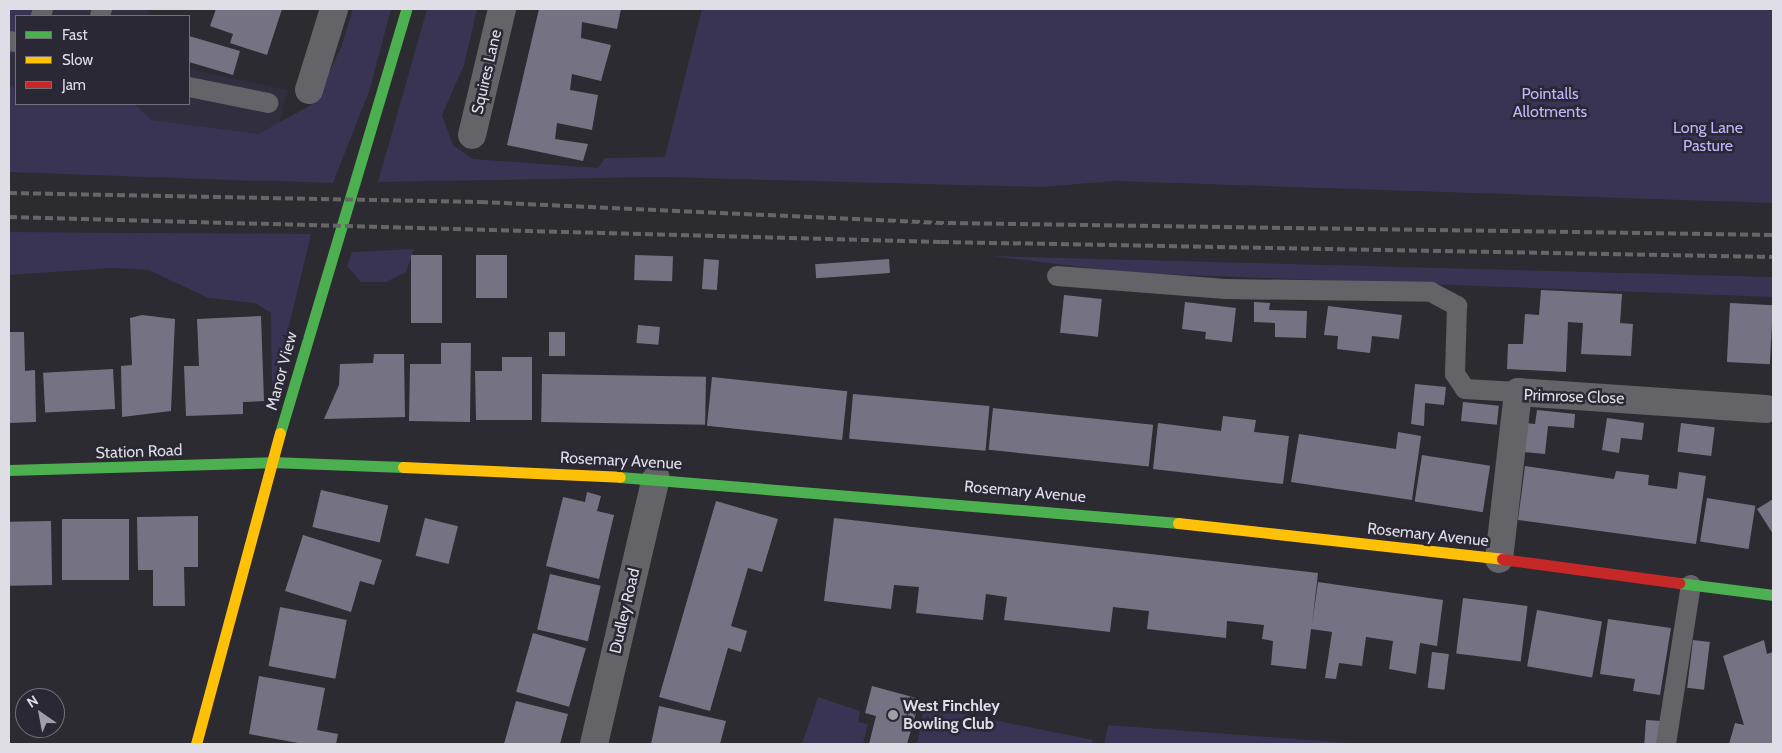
<!DOCTYPE html>
<style>
body{margin:0}
#map{position:relative;width:1782px;height:753px;overflow:hidden;background:#2b2b31;font-family:Cabin,sans-serif}
div>[style]{position:absolute}
.built>*{inset:0;background:#302e3f}
.green>*{inset:0;background:#393354}
.building>*{inset:0;background:#757383;transform-origin:0 0}
.lane>*{height:20px;margin:-10px;padding:0 10px;transform-origin:10px;border-radius:10px;background:#646367}
.street>*{height:28px;margin:-14px;padding:0 14px;transform-origin:14px;border-radius:14px;background:#646367}
.fast>*{height:11px;margin:-5.5px;padding:0 5.5px;transform-origin:5.5px;border-radius:5.5px;background:#4caf50}
.slow>*{height:11px;margin:-5.5px;padding:0 5.5px;transform-origin:5.5px;border-radius:5.5px;background:#ffc107}
.jam>*{height:11px;margin:-5.5px;padding:0 5.5px;transform-origin:5.5px;border-radius:5.5px;background:#c62828}
.rail>*{height:4px;margin-top:-2px;transform-origin:0;background:repeating-linear-gradient(90deg,#666668 0 8px,transparent 0 12px)}
.dots>*{width:14px;height:14px;translate:-50% -50%;box-sizing:border-box;border:2px solid #292834;border-radius:50%}
span{translate:-50% -50%;white-space:nowrap;text-align:center;line-height:1.15;-webkit-text-stroke:5px #292834;paint-order:stroke}
.street-label{font-size:16px;color:#dfdee6}
.park-label{font-size:16px;color:#c1b5fc}
.poi-label{font-size:16px;color:#dfdee6;font-weight:700}
.left{translate:0 -50%;text-align:left}
.frame{position:absolute;inset:0;border:10px solid #dfdee6;pointer-events:none}
.legend{position:absolute;left:15px;top:15px;width:175px;height:90px;box-sizing:border-box;background:#292834;border:1px solid #72717b;margin:0;padding:6px 9px;list-style:none;font-size:15px;color:#dfdee6}
.legend li{display:flex;align-items:center;gap:10px;height:25px}
.legend b{width:25px;border:1px solid #72717b}
.north{position:absolute;left:15px;top:688px;width:50px;height:50px;box-sizing:border-box;background:#292834;border:1px solid #72717b;border-radius:50%;rotate:327deg;font-size:14px;font-weight:700;line-height:20px;text-align:center;color:#dfdee6}
.north::after{content:'';display:block;margin:auto;width:18px;height:22px;background:#a09fa7;clip-path:polygon(50% 0,100% 100%,50% 72%,0 100%)}
</style>
<div id="map">
<div class="built">
<div style="clip-path:polygon(9px 9px,149px 9px,147px 16px,16px 16px,16px 104px,189px 104px,189px 69px,288px 90px,264px 182px,9px 172px)"></div>
</div>
<div class="green">
<div style="clip-path:polygon(9px 9px,33px 9px,32px 16px,16px 16px,16px 51px,9px 56px)"></div>
<div style="clip-path:polygon(353px 9px,391px 9px,370px 89px,333px 183px,9px 172px,9px 87px,13px 85px,16px 104px,134px 104px,151px 120px,258px 134px,313px 104px,341px 48px)"></div>
<div style="clip-path:polygon(427px 9px,477px 9px,464px 65px,442px 115px,453px 145px,473px 159px,598px 168px,605px 158px,665px 157px,702px 9px,1773px 9px,1773px 203px,1115px 181px,1041px 187px,659px 177px,378px 182px)"></div>
<div style="clip-path:polygon(9px 232px,311px 234px,272px 398px,271px 313px,255px 303px,208px 298px,149px 270px,112px 268px,9px 275px)"></div>
<div style="clip-path:polygon(414px 249px,406px 272px,386px 282px,361px 282px,347px 266px,352px 252px)"></div>
<div style="clip-path:polygon(992px 256px,1773px 277px,1773px 297px,1132px 273px)"></div>
<div style="clip-path:polygon(818px 697px,860px 711px,858px 722px,868px 724px,863px 744px,802px 744px)"></div>
<div style="clip-path:polygon(924px 706px,1093px 740px,1092px 744px,917px 744px)"></div>
<div style="clip-path:polygon(1108px 725px,1362px 744px,1104px 744px)"></div>
</div>
<div class="building">
<div style="clip-path:polygon(216px 9px,282px 9px,267px 55px,230px 43px,233px 34px,210px 26px)"></div>
<div style="clip-path:polygon(539px 9px,621px 9px,617px 29px,582px 22px,581px 38px,611px 45px,601px 81px,572px 74px,570px 90px,598px 95px,592px 130px,557px 123px,555px 139px,588px 144px,583px 161px,507px 145px)"></div>
<div style="clip-path:polygon(189px 36px,240px 51px,233px 75px,189px 62px)"></div>
<div style="left:411px;top:255px;width:31px;height:68px"></div>
<div style="left:476px;top:255px;width:31px;height:43px"></div>
<div style="left:635px;top:255px;width:38px;height:25px;rotate:2deg"></div>
<div style="left:704px;top:259px;width:15px;height:30px;rotate:4deg"></div>
<div style="left:889px;top:259px;width:14px;height:74px;rotate:86deg"></div>
<div style="clip-path:polygon(1541px 290px,1622px 294px,1620px 323px,1633px 324px,1631px 356px,1581px 354px,1583px 323px,1568px 322px,1566px 372px,1507px 369px,1508px 344px,1523px 344px,1525px 314px,1539px 315px)"></div>
<div style="left:1064px;top:295px;width:38px;height:38px;rotate:6deg"></div>
<div style="clip-path:polygon(1185px 302px,1236px 308px,1232px 342px,1205px 339px,1206px 332px,1182px 329px)"></div>
<div style="clip-path:polygon(1254px 302px,1270px 303px,1269px 310px,1307px 311px,1306px 338px,1275px 337px,1275px 323px,1254px 322px)"></div>
<div style="left:1730px;top:303px;width:43px;height:59px;rotate:3deg"></div>
<div style="clip-path:polygon(1328px 306px,1402px 315px,1399px 339px,1372px 336px,1370px 353px,1337px 349px,1338px 336px,1324px 335px)"></div>
<div style="clip-path:polygon(142px 315px,175px 319px,171px 411px,122px 417px,121px 366px,132px 365px,130px 318px)"></div>
<div style="clip-path:polygon(261px 316px,264px 401px,243px 402px,243px 414px,186px 416px,184px 366px,199px 366px,197px 319px)"></div>
<div style="left:638px;top:325px;width:22px;height:18px;rotate:5deg"></div>
<div style="clip-path:polygon(9px 332px,24px 332px,25px 371px,35px 370px,36px 422px,9px 423px)"></div>
<div style="left:549px;top:332px;width:16px;height:24px"></div>
<div style="clip-path:polygon(441px 343px,471px 343px,470px 422px,409px 421px,410px 364px,441px 364px)"></div>
<div style="clip-path:polygon(374px 354px,404px 354px,405px 417px,324px 419px,339px 385px,340px 364px,373px 363px)"></div>
<div style="clip-path:polygon(502px 357px,532px 357px,532px 420px,476px 420px,475px 371px,502px 371px)"></div>
<div style="left:113px;top:369px;width:40px;height:70px;rotate:87deg"></div>
<div style="left:542px;top:374px;width:164px;height:48px;rotate:1deg"></div>
<div style="left:712px;top:377px;width:136px;height:49px;rotate:6deg"></div>
<div style="clip-path:polygon(1415px 384px,1446px 387px,1444px 405px,1425px 403px,1424px 426px,1411px 424px)"></div>
<div style="left:853px;top:394px;width:137px;height:45px;rotate:5deg"></div>
<div style="left:1463px;top:402px;width:36px;height:19px;rotate:6deg"></div>
<div style="left:993px;top:408px;width:161px;height:42px;rotate:6deg"></div>
<div style="clip-path:polygon(1537px 410px,1575px 414px,1574px 428px,1548px 426px,1545px 454px,1523px 452px,1526px 423px,1535px 424px)"></div>
<div style="clip-path:polygon(1223px 416px,1256px 420px,1254px 432px,1289px 436px,1283px 484px,1153px 469px,1158px 423px,1221px 431px)"></div>
<div style="clip-path:polygon(1607px 418px,1644px 423px,1642px 440px,1621px 438px,1619px 453px,1602px 450px)"></div>
<div style="left:1681px;top:423px;width:34px;height:29px;rotate:7deg"></div>
<div style="clip-path:polygon(1398px 432px,1421px 436px,1412px 500px,1291px 482px,1299px 434px,1396px 449px)"></div>
<div style="left:1422px;top:455px;width:69px;height:47px;rotate:9deg"></div>
<div style="clip-path:polygon(1525px 466px,1614px 479px,1616px 471px,1649px 475px,1648px 485px,1677px 489px,1679px 472px,1706px 476px,1696px 544px,1518px 520px)"></div>
<div style="left:321px;top:490px;width:69px;height:38px;rotate:13deg"></div>
<div style="clip-path:polygon(587px 492px,601px 496px,597px 511px,614px 515px,599px 579px,546px 566px,563px 497px,585px 502px)"></div>
<div style="left:1707px;top:498px;width:49px;height:44px;rotate:9deg"></div>
<div style="clip-path:polygon(1773px 499px,1773px 534px,1757px 509px)"></div>
<div style="clip-path:polygon(716px 501px,778px 519px,762px 572px,748px 568px,731px 626px,747px 631px,741px 652px,728px 648px,710px 711px,659px 697px)"></div>
<div style="clip-path:polygon(198px 516px,198px 567px,184px 567px,185px 606px,153px 606px,153px 570px,138px 570px,137px 517px)"></div>
<div style="left:425px;top:518px;width:34px;height:39px;rotate:14deg"></div>
<div style="clip-path:polygon(834px 518px,1318px 573px,1312px 625px,1318px 582px,1443px 600px,1437px 646px,1420px 643px,1416px 674px,1389px 669px,1393px 641px,1366px 637px,1362px 666px,1339px 663px,1336px 679px,1325px 678px,1332px 632px,1311px 629px,1306px 669px,1271px 665px,1273px 641px,1262px 639px,1264px 625px,1227px 621px,1226px 638px,1147px 629px,1149px 611px,1113px 607px,1110px 632px,1004px 620px,1007px 597px,986px 594px,983px 620px,916px 613px,919px 587px,894px 585px,891px 609px,824px 601px)"></div>
<div style="left:62px;top:519px;width:67px;height:61px"></div>
<div style="left:51px;top:521px;width:64px;height:42px;rotate:89deg"></div>
<div style="clip-path:polygon(303px 535px,382px 560px,374px 585px,360px 581px,351px 612px,285px 591px)"></div>
<div style="left:550px;top:574px;width:52px;height:57px;rotate:13deg"></div>
<div style="left:1463px;top:598px;width:65px;height:56px;rotate:7deg"></div>
<div style="left:280px;top:607px;width:68px;height:60px;rotate:11deg"></div>
<div style="left:1537px;top:610px;width:66px;height:57px;rotate:10deg"></div>
<div style="clip-path:polygon(1608px 619px,1671px 628px,1660px 695px,1633px 691px,1635px 679px,1600px 674px)"></div>
<div style="left:533px;top:633px;width:55px;height:61px;rotate:16deg"></div>
<div style="left:1693px;top:640px;width:17px;height:48px;rotate:7deg"></div>
<div style="clip-path:polygon(1764px 640px,1767px 654px,1773px 652px,1773px 744px,1729px 744px,1735px 723px,1744px 725px,1723px 656px)"></div>
<div style="left:1432px;top:652px;width:17px;height:36px;rotate:7deg"></div>
<div style="clip-path:polygon(259px 676px,325px 688px,317px 730px,338px 734px,336px 744px,304px 744px,249px 734px)"></div>
<div style="clip-path:polygon(872px 686px,920px 699px,907px 744px,869px 744px,876px 716px,865px 713px)"></div>
<div style="clip-path:polygon(516px 701px,568px 714px,560px 744px,504px 744px)"></div>
<div style="clip-path:polygon(659px 706px,726px 721px,720px 744px,651px 744px)"></div>
<div style="left:1646px;top:720px;width:16px;height:24px;rotate:4deg"></div>
</div>
<div class="lane">
<div style="left:41px;top:16px;width:7px;rotate:-74deg"></div>
<div style="left:100px;top:16px;width:7px;rotate:-74deg"></div>
<div style="left:9px;top:41px;width:7px;rotate:8deg"></div>
<div style="left:189px;top:87px;width:81px;rotate:11.4deg"></div>
<div style="left:1057px;top:276px;width:169px;rotate:4.4deg"></div>
<div style="left:1226px;top:289px;width:205px;rotate:0.8deg"></div>
<div style="left:1431px;top:292px;width:30px;rotate:28deg"></div>
<div style="left:1457px;top:306px;width:68px;rotate:91.7deg"></div>
<div style="left:1455px;top:374px;width:18px;rotate:56deg"></div>
<div style="left:1465px;top:389px;width:53px;rotate:3.2deg"></div>
<div style="left:1666px;top:744px;width:161px;rotate:-81.1deg"></div>
</div>
<div class="street">
<div style="left:309px;top:90px;width:85px;rotate:-72.8deg"></div>
<div style="left:472px;top:135px;width:130px;rotate:-76.6deg"></div>
<div style="left:1499px;top:559px;width:168px;rotate:-83.5deg"></div>
<div style="left:1518px;top:392px;width:249px;rotate:3.9deg"></div>
<div style="left:594px;top:744px;width:273px;rotate:-76.9deg"></div>
</div>
<div class="fast">
<div style="left:280px;top:433px;width:442px;rotate:-73.4deg"></div>
<div style="left:9px;top:470px;width:262px;rotate:-1.7deg"></div>
<div style="left:271px;top:462px;width:132px;rotate:2.2deg"></div>
<div style="left:620px;top:477px;width:560px;rotate:4.71deg"></div>
<div style="left:1679px;top:583px;width:95px;rotate:7.3deg"></div>
</div>
<div class="slow">
<div style="left:403px;top:467px;width:217px;rotate:2.6deg"></div>
<div style="left:1178px;top:523px;width:326px;rotate:6.3deg"></div>
<div style="left:196px;top:744px;width:322px;rotate:-74.9deg"></div>
</div>
<div class="jam">
<div style="left:1502px;top:559px;width:179px;rotate:7.7deg"></div>
</div>
<div class="rail">
<div style="left:9px;top:193px;width:471px;rotate:1.1deg"></div>
<div style="left:480px;top:202px;width:468px;rotate:2.6deg"></div>
<div style="left:948px;top:223px;width:825px;rotate:0.83deg"></div>
<div style="left:9px;top:217px;width:932px;rotate:1.54deg"></div>
<div style="left:941px;top:242px;width:832px;rotate:1.03deg"></div>
</div>
<div class="dots">
<div style="left:893px;top:715px;background:#a09fa7"></div>
</div>
<div class="street-label">
<span style="left:487px;top:72px;rotate:-77deg">Squires Lane</span>
<span style="left:282px;top:371px;rotate:-75deg">Manor View</span>
<span style="left:1574px;top:397px;rotate:2deg">Primrose Close</span>
<span style="left:139px;top:452px;rotate:-2deg">Station Road</span>
<span style="left:621px;top:461px;rotate:3deg">Rosemary Avenue</span>
<span style="left:1025px;top:492px;rotate:5deg">Rosemary Avenue</span>
<span style="left:1428px;top:535px;rotate:6deg">Rosemary Avenue</span>
<span style="left:625px;top:611px;rotate:-77deg">Dudley Road</span>
</div>
<div class="park-label">
<span style="left:1550px;top:103px">Pointalls<br>Allotments</span>
<span style="left:1708px;top:137px">Long Lane<br>Pasture</span>
</div>
<div class="poi-label">
<span class="left" style="left:903px;top:715px">West Finchley<br>Bowling Club</span>
</div>
<div class="frame"></div>
<ul class="legend">
<li><b style="height:6px;background:#4caf50"></b>Fast</li>
<li><b style="height:6px;background:#ffc107"></b>Slow</li>
<li><b style="height:6px;background:#c62828"></b>Jam</li>
</ul>
<div class="north">N</div>
</div>
